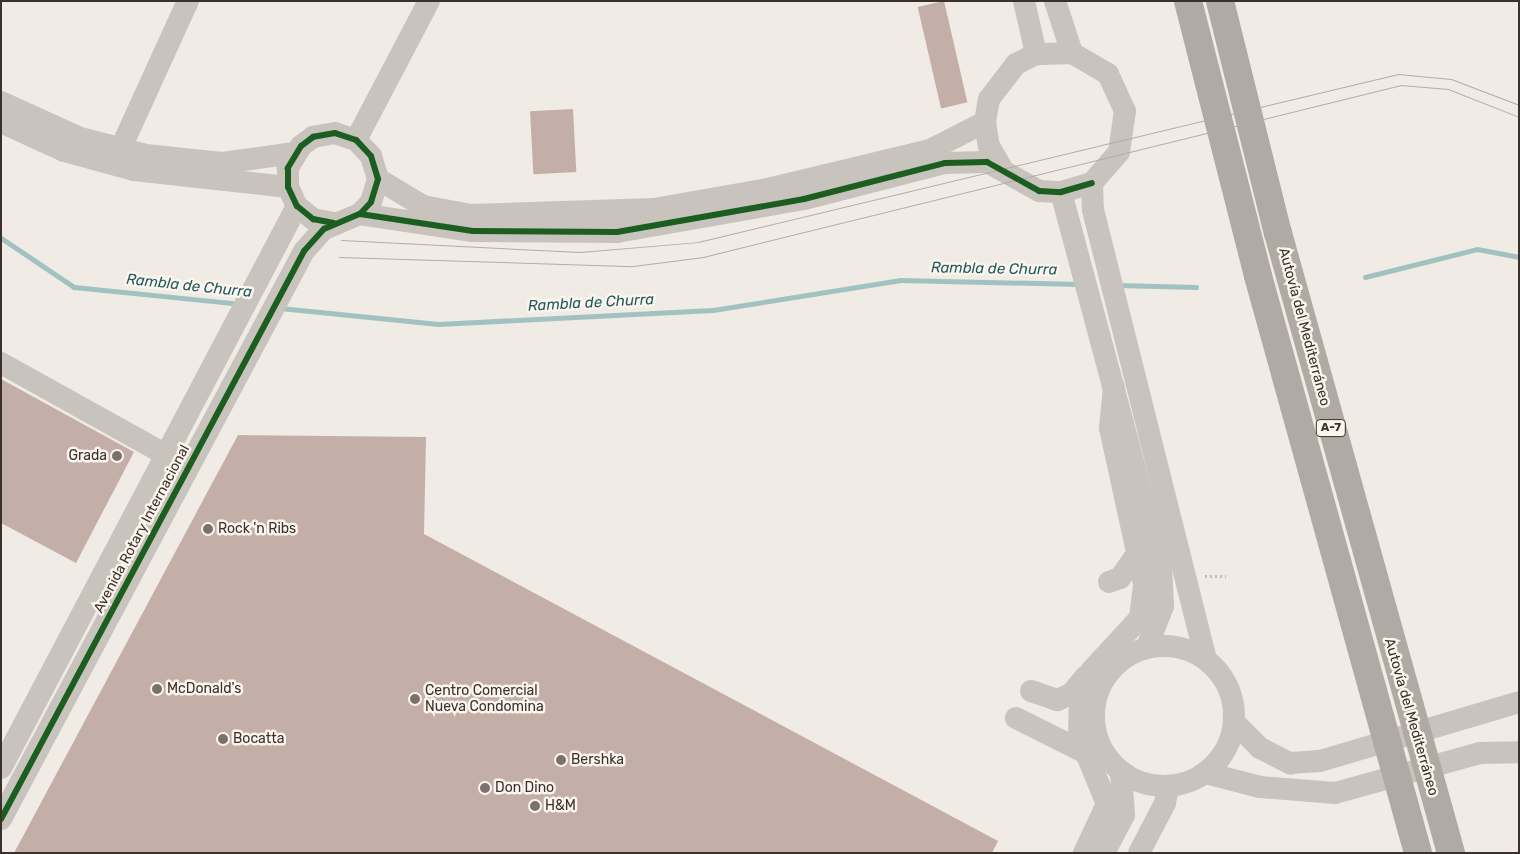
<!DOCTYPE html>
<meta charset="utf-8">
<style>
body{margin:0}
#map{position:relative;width:1520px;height:854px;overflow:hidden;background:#f0ebe5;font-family:Rubik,sans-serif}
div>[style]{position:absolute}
.stream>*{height:5px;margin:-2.5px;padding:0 2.5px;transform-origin:2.5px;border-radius:2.5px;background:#a1c2c1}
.building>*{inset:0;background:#c3afa7;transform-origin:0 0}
.path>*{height:3px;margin-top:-1.5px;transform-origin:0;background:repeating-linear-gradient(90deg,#c2bbb6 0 2.5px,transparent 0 5px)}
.minor>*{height:22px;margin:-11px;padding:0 11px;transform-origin:11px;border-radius:11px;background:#c9c3be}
.minor>.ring{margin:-11px;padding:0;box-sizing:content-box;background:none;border:22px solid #c9c3be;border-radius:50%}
.highway>*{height:28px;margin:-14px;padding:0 14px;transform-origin:14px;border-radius:14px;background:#afaaa4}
.tram>*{height:1px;margin:-0.5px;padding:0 0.5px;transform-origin:0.5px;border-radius:0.5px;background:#b1aca8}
.cycleway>*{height:6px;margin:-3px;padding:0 3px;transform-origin:3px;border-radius:3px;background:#1b5e20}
.dots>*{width:14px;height:14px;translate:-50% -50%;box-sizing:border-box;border:2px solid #fbf5ee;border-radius:50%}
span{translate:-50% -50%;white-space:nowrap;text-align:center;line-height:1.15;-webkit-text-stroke:5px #fbf5ee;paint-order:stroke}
.shield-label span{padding:1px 4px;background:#fbf5ee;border:1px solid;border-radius:4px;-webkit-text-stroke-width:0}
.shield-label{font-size:12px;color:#3b302b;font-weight:700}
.street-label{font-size:14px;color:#3b302b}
.poi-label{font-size:14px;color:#3b302b}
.right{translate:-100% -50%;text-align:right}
.left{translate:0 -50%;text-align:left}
.water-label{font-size:15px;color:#1f5a5e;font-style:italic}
.frame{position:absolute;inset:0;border:2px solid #3b302b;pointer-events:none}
</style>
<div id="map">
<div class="stream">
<div style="left:1px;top:238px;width:88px;rotate:33.9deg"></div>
<div style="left:74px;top:287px;width:167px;rotate:5.8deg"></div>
<div style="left:1365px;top:277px;width:115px;rotate:-14deg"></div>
<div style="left:1477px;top:249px;width:43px;rotate:10.8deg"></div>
<div style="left:1117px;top:285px;width:79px;rotate:1.5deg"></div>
<div style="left:280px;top:308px;width:159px;rotate:5.8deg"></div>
<div style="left:438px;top:324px;width:275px;rotate:-2.9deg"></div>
<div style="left:713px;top:310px;width:190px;rotate:-9.1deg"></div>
<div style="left:901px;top:280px;width:180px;rotate:1.3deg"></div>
</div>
<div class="building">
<div style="left:944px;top:1px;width:104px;height:27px;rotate:77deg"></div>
<div style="left:573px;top:109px;width:63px;height:43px;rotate:87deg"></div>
<div style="clip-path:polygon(1px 379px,134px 452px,76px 563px,1px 523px)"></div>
<div style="clip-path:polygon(238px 435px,426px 437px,424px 534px,998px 841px,992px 853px,14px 853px)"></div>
</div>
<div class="path">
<div style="left:1205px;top:576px;width:21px"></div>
</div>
<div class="minor">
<div style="left:1024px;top:1px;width:54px;rotate:77.2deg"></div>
<div style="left:1055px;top:1px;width:55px;rotate:71.9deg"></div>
<div style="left:1px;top:102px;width:87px;rotate:24.5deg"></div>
<div style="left:80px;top:138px;width:68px;rotate:14.4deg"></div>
<div style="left:146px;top:155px;width:76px;rotate:6deg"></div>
<div style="left:222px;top:163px;width:73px;rotate:-7.9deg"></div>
<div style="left:1px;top:122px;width:69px;rotate:24.7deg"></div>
<div style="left:64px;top:151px;width:73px;rotate:15.2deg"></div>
<div style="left:134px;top:170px;width:155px;rotate:6.3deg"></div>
<div style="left:356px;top:140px;width:157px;rotate:-62.3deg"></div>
<div style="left:120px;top:150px;width:164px;rotate:-65.5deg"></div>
<div style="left:378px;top:179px;width:52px;rotate:31deg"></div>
<div style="left:423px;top:206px;width:49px;rotate:10.6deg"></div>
<div style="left:471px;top:215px;width:183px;rotate:-1.9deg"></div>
<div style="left:654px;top:209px;width:111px;rotate:-9.9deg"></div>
<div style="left:763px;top:190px;width:172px;rotate:-13.5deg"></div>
<div style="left:930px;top:150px;width:62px;rotate:-27deg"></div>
<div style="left:1092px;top:183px;width:27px;rotate:88deg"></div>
<div style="left:1093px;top:210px;width:463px;rotate:75.9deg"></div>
<div style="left:1061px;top:192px;width:387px;rotate:75deg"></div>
<div style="left:1161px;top:566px;width:40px;rotate:87.1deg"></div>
<div style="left:1163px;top:606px;width:44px;rotate:111.3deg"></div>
<div style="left:360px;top:214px;width:114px;rotate:8.6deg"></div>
<div style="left:473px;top:231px;width:144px;rotate:0.4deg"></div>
<div style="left:617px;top:232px;width:190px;rotate:-10deg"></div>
<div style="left:804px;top:199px;width:146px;rotate:-14.3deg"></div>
<div style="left:945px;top:163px;width:42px;rotate:-1.4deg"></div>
<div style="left:987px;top:162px;width:60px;rotate:29.1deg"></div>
<div style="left:1039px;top:191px;width:22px;rotate:3deg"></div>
<div style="left:1061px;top:192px;width:32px;rotate:-16deg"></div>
<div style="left:1092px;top:183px;width:41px;rotate:-48.9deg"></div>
<div style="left:1119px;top:152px;width:41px;rotate:-81.7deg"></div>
<div style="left:1125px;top:111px;width:41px;rotate:-114.7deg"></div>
<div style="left:1108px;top:74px;width:42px;rotate:-149.7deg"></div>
<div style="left:1072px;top:53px;width:36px;rotate:178deg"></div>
<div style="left:1036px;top:54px;width:22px;rotate:153deg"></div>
<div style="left:1016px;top:64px;width:44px;rotate:127.6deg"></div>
<div style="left:989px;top:99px;width:23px;rotate:100deg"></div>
<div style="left:985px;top:122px;width:24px;rotate:81deg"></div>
<div style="left:989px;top:146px;width:24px;rotate:60deg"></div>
<div style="left:1px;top:363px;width:191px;rotate:29.1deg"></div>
<div style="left:1109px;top:582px;width:12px;rotate:-20deg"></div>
<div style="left:1120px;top:578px;width:29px;rotate:-55deg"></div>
<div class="ring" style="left:1094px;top:646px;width:118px;height:118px"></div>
<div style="left:1031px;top:691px;width:28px;rotate:19deg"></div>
<div style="left:1057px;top:700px;width:15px;rotate:-23deg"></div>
<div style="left:1071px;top:694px;width:23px;rotate:-50deg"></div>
<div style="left:1016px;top:718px;width:78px;rotate:26.6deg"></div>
<div style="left:1235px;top:723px;width:35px;rotate:45deg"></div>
<div style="left:1260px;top:748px;width:34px;rotate:27deg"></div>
<div style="left:1290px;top:763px;width:30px;rotate:-4deg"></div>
<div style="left:1320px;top:761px;width:208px;rotate:-16.5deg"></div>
<div style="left:1px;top:768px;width:635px;rotate:-62.22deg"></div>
<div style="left:1206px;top:773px;width:56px;rotate:14.5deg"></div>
<div style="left:1260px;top:787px;width:75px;rotate:4.6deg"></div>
<div style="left:1335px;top:793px;width:150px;rotate:-15.4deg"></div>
<div style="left:1480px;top:753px;width:39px;rotate:-1deg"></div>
<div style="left:1px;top:819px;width:644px;rotate:-61.92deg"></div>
<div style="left:304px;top:251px;width:30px;rotate:-48deg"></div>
<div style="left:324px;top:229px;width:39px;rotate:-23deg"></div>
<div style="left:360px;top:214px;width:16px;rotate:-47deg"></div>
<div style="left:371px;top:202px;width:24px;rotate:-73deg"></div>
<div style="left:378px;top:179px;width:24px;rotate:-107deg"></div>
<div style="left:371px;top:156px;width:22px;rotate:-133deg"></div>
<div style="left:356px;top:140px;width:22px;rotate:-162deg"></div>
<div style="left:335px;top:133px;width:22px;rotate:170deg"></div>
<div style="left:313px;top:137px;width:15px;rotate:143deg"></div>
<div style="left:301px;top:146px;width:26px;rotate:121deg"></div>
<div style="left:288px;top:168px;width:19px;rotate:90deg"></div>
<div style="left:288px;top:187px;width:21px;rotate:65deg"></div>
<div style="left:297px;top:206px;width:21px;rotate:39deg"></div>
<div style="left:313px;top:219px;width:21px;rotate:11deg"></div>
<div style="left:1084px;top:853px;width:54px;rotate:-64.9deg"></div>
<div style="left:1107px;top:804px;width:74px;rotate:-112.4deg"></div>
<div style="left:1079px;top:736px;width:41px;rotate:-88.6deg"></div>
<div style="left:1080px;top:695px;width:28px;rotate:-64deg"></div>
<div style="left:1092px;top:670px;width:71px;rotate:-47.3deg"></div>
<div style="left:1140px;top:618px;width:34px;rotate:-83deg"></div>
<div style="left:1144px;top:584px;width:160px;rotate:-102.3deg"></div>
<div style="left:1110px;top:428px;width:41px;rotate:-84.4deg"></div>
<div style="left:1104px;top:853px;width:43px;rotate:-62.2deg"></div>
<div style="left:1124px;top:815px;width:42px;rotate:-94.1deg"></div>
<div style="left:1139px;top:853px;width:56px;rotate:-62.5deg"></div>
<div style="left:1165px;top:803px;width:16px;rotate:-79deg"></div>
</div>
<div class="highway">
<div style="left:1188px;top:1px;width:284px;rotate:75.7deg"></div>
<div style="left:1258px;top:276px;width:599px;rotate:74.5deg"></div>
<div style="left:1220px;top:1px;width:239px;rotate:76deg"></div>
<div style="left:1278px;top:233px;width:644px;rotate:74.41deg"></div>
</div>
<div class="tram">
<div style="left:341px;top:240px;width:239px;rotate:2.9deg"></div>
<div style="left:580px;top:252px;width:118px;rotate:-4.8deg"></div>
<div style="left:698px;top:242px;width:720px;rotate:-13.5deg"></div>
<div style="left:1398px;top:74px;width:53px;rotate:5.4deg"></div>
<div style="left:1451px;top:79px;width:73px;rotate:20.9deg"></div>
<div style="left:339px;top:257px;width:294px;rotate:1.8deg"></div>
<div style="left:633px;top:266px;width:71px;rotate:-7.3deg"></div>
<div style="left:703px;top:257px;width:719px;rotate:-13.84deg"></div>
<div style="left:1401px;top:85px;width:47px;rotate:4.9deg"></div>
<div style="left:1448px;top:89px;width:76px;rotate:21.5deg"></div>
</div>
<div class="cycleway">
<div style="left:360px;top:214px;width:114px;rotate:8.6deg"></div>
<div style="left:473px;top:231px;width:144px;rotate:0.4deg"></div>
<div style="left:617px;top:232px;width:190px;rotate:-10deg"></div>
<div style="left:804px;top:199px;width:146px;rotate:-14.3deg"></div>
<div style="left:945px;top:163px;width:42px;rotate:-1.4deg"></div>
<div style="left:987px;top:162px;width:60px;rotate:29.1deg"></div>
<div style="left:1039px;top:191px;width:22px;rotate:3deg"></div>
<div style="left:1061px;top:192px;width:32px;rotate:-16deg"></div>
<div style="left:1px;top:819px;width:644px;rotate:-61.92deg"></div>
<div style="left:304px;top:251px;width:30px;rotate:-48deg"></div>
<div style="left:324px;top:229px;width:39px;rotate:-23deg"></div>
<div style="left:360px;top:214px;width:16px;rotate:-47deg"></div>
<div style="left:371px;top:202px;width:24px;rotate:-73deg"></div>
<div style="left:378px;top:179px;width:24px;rotate:-107deg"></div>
<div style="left:371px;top:156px;width:22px;rotate:-133deg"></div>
<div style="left:356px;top:140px;width:22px;rotate:-162deg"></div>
<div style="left:335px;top:133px;width:22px;rotate:170deg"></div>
<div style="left:313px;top:137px;width:15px;rotate:143deg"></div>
<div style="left:301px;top:146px;width:26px;rotate:121deg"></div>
<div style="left:288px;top:168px;width:19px;rotate:90deg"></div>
<div style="left:288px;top:187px;width:21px;rotate:65deg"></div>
<div style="left:297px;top:206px;width:21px;rotate:39deg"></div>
<div style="left:313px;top:219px;width:21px;rotate:11deg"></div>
</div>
<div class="dots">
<div style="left:117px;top:456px;background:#7a716c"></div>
<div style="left:208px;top:529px;background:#7a716c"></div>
<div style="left:157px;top:689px;background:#7a716c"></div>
<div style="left:415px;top:699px;background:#7a716c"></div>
<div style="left:223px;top:739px;background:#7a716c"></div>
<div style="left:561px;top:760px;background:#7a716c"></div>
<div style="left:485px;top:788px;background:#7a716c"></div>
<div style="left:535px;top:806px;background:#7a716c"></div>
</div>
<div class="shield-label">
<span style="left:1331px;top:428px">A-7</span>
</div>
<div class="street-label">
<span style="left:1304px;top:327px;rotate:75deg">Autovía del Mediterráneo</span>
<span style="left:142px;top:529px;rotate:-62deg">Avenida Rotary Internacional</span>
<span style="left:1411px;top:717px;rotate:74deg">Autovía del Mediterráneo</span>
</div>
<div class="poi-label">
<span class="right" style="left:107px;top:456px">Grada</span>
<span class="left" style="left:218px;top:529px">Rock 'n Ribs</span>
<span class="left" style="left:167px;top:689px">McDonald's</span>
<span class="left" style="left:425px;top:699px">Centro Comercial<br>Nueva Condomina</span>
<span class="left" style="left:233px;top:739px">Bocatta</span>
<span class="left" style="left:571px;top:760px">Bershka</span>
<span class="left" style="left:495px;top:788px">Don Dino</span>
<span class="left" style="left:545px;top:806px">H&amp;M</span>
</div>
<div class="water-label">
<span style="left:994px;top:269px;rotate:1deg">Rambla de Churra</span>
<span style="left:189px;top:286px;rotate:6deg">Rambla de Churra</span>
<span style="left:591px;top:303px;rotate:-3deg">Rambla de Churra</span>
</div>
<div class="frame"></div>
</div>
